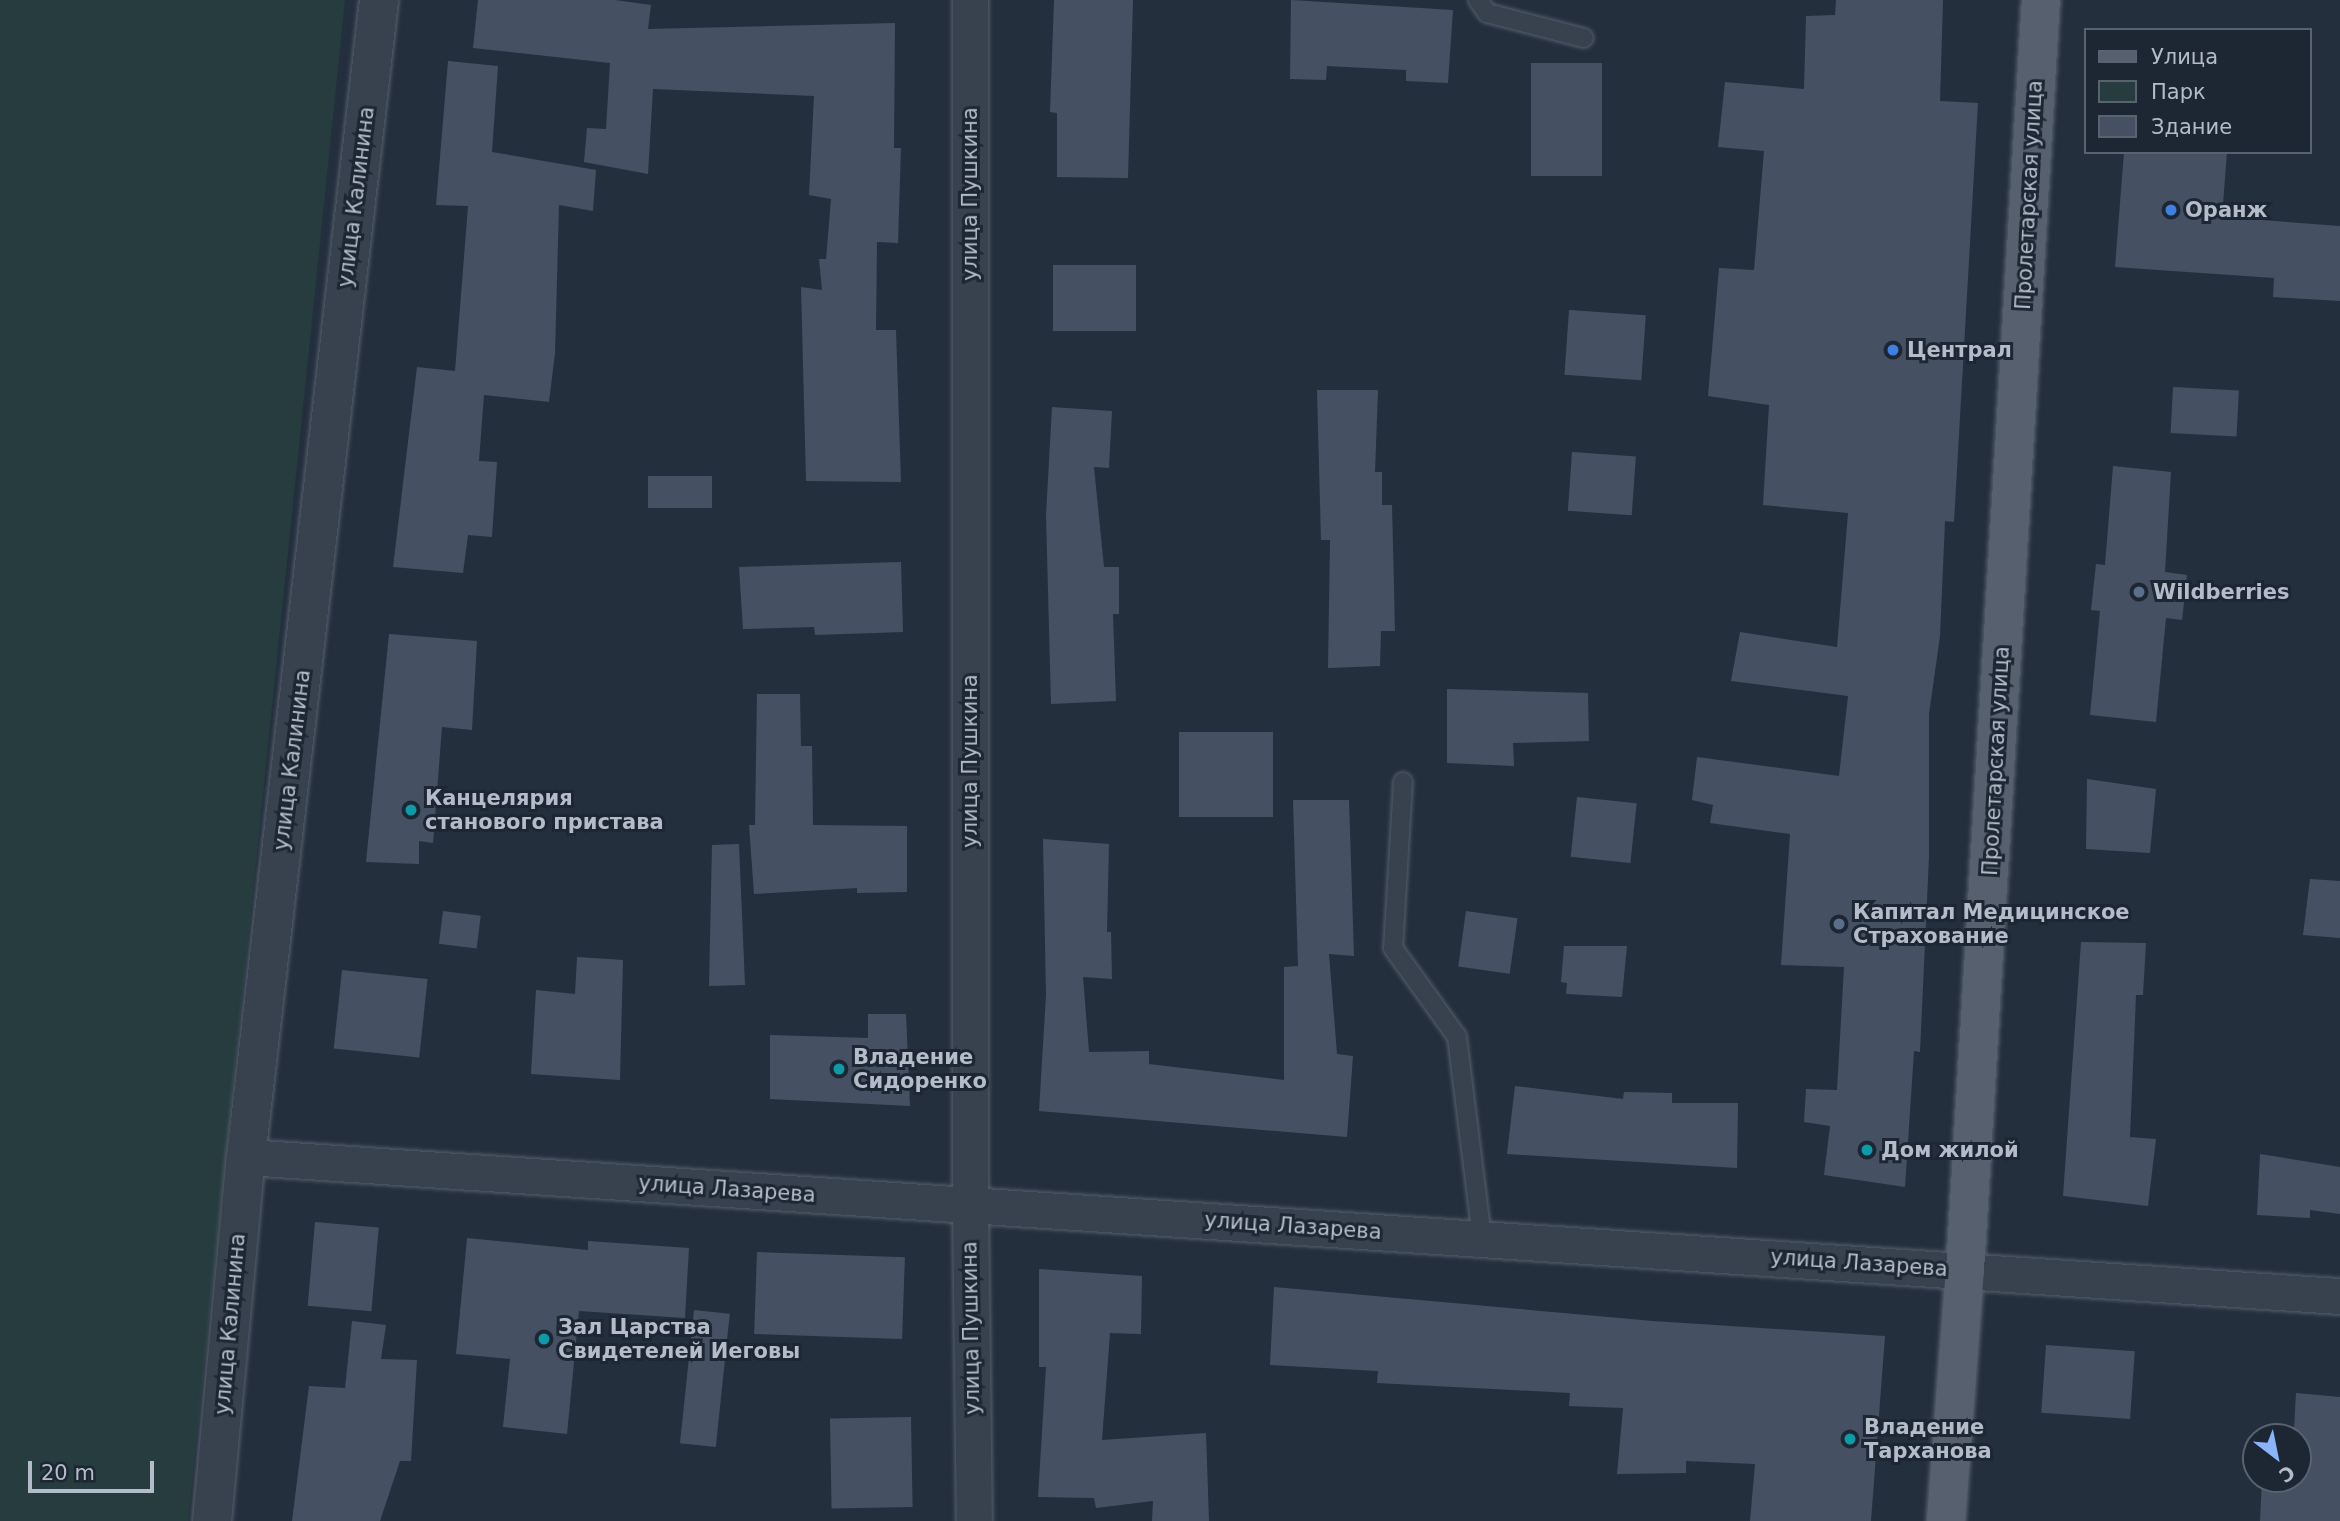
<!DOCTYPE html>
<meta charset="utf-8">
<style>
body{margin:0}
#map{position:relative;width:2340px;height:1521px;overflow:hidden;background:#242f3e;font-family:"DejaVu Sans",sans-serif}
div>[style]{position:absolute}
.green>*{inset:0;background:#263c3f}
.building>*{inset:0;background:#455162;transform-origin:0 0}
.roads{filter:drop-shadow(0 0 2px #565f6c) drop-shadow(0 0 2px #565f6c)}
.service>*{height:18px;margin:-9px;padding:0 9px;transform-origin:9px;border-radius:9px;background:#38414e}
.minor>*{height:35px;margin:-17.5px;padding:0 17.5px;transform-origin:17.5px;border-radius:17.5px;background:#38414e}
.tertiary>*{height:38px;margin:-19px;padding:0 19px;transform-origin:19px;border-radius:19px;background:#38414e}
.primary>*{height:38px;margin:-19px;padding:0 19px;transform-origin:19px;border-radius:19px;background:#56606e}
.dots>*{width:19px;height:19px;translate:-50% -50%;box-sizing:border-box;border:4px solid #1d2633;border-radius:50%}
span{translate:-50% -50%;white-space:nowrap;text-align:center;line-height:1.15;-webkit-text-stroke:6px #1d2633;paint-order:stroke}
.street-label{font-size:21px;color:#b4bcc9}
.poi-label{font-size:21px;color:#b4bcc9;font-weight:700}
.left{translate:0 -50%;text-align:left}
.legend{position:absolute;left:2084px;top:28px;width:228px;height:126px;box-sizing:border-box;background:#1d2633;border:2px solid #59626f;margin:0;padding:9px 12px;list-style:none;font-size:21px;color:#b4bcc9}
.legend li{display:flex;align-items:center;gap:14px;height:35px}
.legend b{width:35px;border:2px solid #59626f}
.north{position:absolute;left:2242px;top:1423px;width:70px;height:70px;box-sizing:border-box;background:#1d2633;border:2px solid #59626f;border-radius:50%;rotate:148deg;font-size:19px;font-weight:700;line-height:28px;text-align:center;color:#b4bcc9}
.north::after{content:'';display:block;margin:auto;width:24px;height:32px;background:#8ab4f8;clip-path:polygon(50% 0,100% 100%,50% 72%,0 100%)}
.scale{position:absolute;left:28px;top:1461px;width:126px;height:32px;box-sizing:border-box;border:4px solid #b4bcc9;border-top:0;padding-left:9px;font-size:21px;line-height:24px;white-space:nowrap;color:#b4bcc9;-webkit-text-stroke:5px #1d2633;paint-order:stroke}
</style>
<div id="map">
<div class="green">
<div style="clip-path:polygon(0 0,345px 0,188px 1521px,0 1521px)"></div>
</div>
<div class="building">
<div style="clip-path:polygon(478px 0,615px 0,651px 5px,648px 29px,895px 23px,894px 148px,901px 148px,898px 243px,877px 242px,876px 330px,896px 330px,901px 482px,806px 481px,801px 287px,822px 290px,819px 259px,826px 259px,831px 199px,809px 195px,814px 96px,653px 89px,648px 174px,584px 162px,587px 128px,606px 129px,610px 63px,473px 48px)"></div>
<div style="clip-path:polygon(1054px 0,1133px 0,1128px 178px,1057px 177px,1057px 113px,1050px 112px)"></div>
<div style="clip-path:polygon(1291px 0,1453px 10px,1448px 83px,1406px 81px,1406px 70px,1327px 66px,1326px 80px,1290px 79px)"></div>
<div style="clip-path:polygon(1836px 0,1943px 0,1940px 101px,1978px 103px,1954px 522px,1945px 521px,1940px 636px,1929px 714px,1929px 857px,1920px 1052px,1914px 1051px,1905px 1187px,1824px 1175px,1830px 1126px,1804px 1122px,1806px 1089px,1837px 1090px,1844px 967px,1781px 965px,1790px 834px,1710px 823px,1713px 805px,1692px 800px,1697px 757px,1839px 776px,1848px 696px,1731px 681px,1740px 632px,1837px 647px,1848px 513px,1763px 505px,1769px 405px,1708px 396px,1719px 268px,1754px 270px,1764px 151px,1718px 147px,1725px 82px,1804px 89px,1806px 16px,1835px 15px)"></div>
<div style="clip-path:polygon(448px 61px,498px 66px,492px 152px,596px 170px,593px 211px,559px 205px,555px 353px,549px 402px,484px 395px,479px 461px,497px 462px,492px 537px,468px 535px,463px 573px,393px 567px,417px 367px,455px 371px,468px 206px,436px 205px)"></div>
<div style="left:1531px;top:63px;width:71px;height:113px"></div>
<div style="clip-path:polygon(2124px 152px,2227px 152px,2222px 217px,2340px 226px,2340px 301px,2273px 297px,2274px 278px,2115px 267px)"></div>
<div style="left:1053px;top:265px;width:83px;height:66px"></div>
<div style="left:1569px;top:310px;width:77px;height:65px;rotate:4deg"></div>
<div style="left:2173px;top:387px;width:66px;height:46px;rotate:3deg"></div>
<div style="clip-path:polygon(1317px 390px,1378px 390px,1375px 472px,1382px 472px,1382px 505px,1392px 505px,1395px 631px,1381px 631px,1380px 666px,1328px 668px,1330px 540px,1321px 540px)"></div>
<div style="clip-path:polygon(1052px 407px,1112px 411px,1109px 468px,1094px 467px,1104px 567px,1119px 567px,1119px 614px,1113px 614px,1116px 701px,1051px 704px,1046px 515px)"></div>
<div style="left:1572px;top:452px;width:64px;height:59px;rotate:4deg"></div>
<div style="clip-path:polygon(2113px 466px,2171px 472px,2165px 572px,2187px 575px,2182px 620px,2166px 618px,2156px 722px,2090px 715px,2100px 611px,2091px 610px,2096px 564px,2105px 565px)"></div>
<div style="left:648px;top:476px;width:64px;height:32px"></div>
<div style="clip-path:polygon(901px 562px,903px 632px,815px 635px,814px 627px,743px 629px,739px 567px)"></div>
<div style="clip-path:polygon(389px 634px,477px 641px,472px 730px,442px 727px,433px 843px,419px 841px,419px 864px,366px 862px)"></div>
<div style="clip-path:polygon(1447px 689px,1588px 693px,1589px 741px,1513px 743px,1514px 766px,1447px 763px)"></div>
<div style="clip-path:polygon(757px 694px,800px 694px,801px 746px,812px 746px,813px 825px,907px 826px,907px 892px,857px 893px,857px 888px,754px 894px,749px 825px,755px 825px)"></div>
<div style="left:1273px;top:732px;width:85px;height:94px;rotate:90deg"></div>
<div style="clip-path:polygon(2087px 779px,2156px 789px,2150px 853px,2086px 849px)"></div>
<div style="left:1577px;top:797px;width:60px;height:60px;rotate:6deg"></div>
<div style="clip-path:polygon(1293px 800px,1349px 800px,1354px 956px,1329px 954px,1337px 1054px,1353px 1056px,1347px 1137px,1039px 1111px,1046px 995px,1043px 839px,1109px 844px,1107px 932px,1111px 932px,1112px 979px,1083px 977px,1089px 1052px,1149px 1051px,1149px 1064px,1284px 1080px,1284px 967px,1298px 966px)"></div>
<div style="clip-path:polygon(739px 844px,745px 985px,709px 986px,712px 845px)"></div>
<div style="clip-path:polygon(2310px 879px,2340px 881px,2340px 938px,2303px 935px)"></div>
<div style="left:443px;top:911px;width:38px;height:33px;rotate:7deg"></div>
<div style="left:1466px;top:911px;width:52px;height:56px;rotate:8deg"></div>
<div style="clip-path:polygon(2081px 942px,2146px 943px,2143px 995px,2136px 995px,2130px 1137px,2156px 1139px,2148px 1206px,2063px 1196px)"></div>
<div style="clip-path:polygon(1564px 946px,1627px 946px,1622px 997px,1566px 994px,1567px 983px,1561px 982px)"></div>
<div style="clip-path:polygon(577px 957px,623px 960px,620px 1080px,531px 1074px,536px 990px,575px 994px)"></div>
<div style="left:342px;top:970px;width:86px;height:79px;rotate:6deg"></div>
<div style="clip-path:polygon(868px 1014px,906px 1014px,910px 1106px,770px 1099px,770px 1035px,868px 1038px)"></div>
<div style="clip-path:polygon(1515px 1086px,1623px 1099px,1624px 1092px,1672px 1093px,1672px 1103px,1738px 1103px,1737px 1168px,1507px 1154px)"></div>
<div style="clip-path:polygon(2260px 1154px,2340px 1167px,2340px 1214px,2310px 1210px,2310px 1218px,2257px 1215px)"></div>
<div style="left:315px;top:1222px;width:64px;height:84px;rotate:5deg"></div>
<div style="clip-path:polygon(467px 1238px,588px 1250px,588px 1241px,689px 1248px,685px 1318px,579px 1311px,567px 1434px,503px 1427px,510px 1359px,456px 1354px)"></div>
<div style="left:757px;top:1252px;width:148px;height:82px;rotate:2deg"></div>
<div style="clip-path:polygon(1039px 1269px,1142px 1276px,1141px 1334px,1110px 1333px,1102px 1440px,1206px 1433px,1209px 1521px,1152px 1521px,1153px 1501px,1096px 1508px,1094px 1498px,1038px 1497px,1046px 1367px,1039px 1367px)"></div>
<div style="clip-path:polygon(1274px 1287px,1653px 1321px,1885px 1336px,1871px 1521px,1750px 1521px,1755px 1464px,1686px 1461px,1686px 1473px,1617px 1474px,1623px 1408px,1569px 1406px,1570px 1393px,1377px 1383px,1378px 1371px,1270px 1365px)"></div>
<div style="left:694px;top:1310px;width:36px;height:134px;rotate:6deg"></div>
<div style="clip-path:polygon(352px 1321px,386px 1325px,381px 1359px,417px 1360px,411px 1461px,400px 1461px,380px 1521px,292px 1521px,309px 1386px,345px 1388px)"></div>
<div style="left:2046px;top:1345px;width:89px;height:68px;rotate:4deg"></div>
<div style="clip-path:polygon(2296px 1393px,2340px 1397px,2340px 1521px,2260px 1521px,2262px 1479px,2298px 1479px,2298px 1437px,2264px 1437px,2264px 1426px,2294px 1429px)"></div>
<div style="left:911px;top:1417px;width:90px;height:81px;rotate:89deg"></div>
</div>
<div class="roads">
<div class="service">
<div style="left:1478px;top:0;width:16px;rotate:55deg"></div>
<div style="left:1487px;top:13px;width:100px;rotate:14.5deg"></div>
<div style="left:1403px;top:782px;width:166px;rotate:93.4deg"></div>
<div style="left:1393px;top:948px;width:110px;rotate:54.3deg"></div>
<div style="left:1457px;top:1037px;width:204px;rotate:82.9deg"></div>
</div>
<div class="minor">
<div style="left:970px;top:0;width:1205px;rotate:90deg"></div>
<div style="left:970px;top:1205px;width:316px;rotate:89.3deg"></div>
<div style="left:246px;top:1157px;width:2099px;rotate:3.8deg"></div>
</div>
<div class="tertiary">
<div style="left:212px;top:1521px;width:366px;rotate:-84.7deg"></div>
<div style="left:246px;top:1157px;width:1165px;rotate:-83.44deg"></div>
</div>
<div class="primary">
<div style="left:1946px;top:1521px;width:252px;rotate:-85.7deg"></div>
<div style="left:1965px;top:1270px;width:1272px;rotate:-86.58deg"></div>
</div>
</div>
<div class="dots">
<div style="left:2171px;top:210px;background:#3f7fe0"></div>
<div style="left:1893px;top:350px;background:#3f7fe0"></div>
<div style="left:2139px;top:592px;background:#5c6f8a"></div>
<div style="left:411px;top:810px;background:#0f9aa8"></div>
<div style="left:1839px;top:924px;background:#5c6f8a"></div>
<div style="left:839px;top:1069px;background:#0f9aa8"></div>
<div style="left:1867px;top:1150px;background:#0f9aa8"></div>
<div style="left:544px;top:1339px;background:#0f9aa8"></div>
<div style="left:1850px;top:1439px;background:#0f9aa8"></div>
</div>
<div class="street-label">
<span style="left:970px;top:194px;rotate:-90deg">улица Пушкина</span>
<span style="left:2029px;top:195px;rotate:-87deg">Пролетарская улица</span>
<span style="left:356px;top:197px;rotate:-83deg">улица Калинина</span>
<span style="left:292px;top:760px;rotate:-83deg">улица Калинина</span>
<span style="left:970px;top:761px;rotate:-90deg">улица Пушкина</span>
<span style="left:1996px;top:761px;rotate:-87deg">Пролетарская улица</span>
<span style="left:727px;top:1189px;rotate:4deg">улица Лазарева</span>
<span style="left:1293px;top:1226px;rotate:4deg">улица Лазарева</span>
<span style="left:1859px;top:1263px;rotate:4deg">улица Лазарева</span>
<span style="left:230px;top:1324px;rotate:-85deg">улица Калинина</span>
<span style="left:971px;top:1328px;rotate:-91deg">улица Пушкина</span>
</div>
<div class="poi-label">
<span class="left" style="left:2185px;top:210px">Оранж</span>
<span class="left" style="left:1907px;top:350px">Централ</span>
<span class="left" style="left:2153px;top:592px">Wildberries</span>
<span class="left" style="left:425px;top:810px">Канцелярия<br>станового пристава</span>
<span class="left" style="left:1853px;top:924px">Капитал Медицинское<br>Страхование</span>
<span class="left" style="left:853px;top:1069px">Владение<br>Сидоренко</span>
<span class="left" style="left:1881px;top:1150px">Дом жилой</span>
<span class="left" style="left:558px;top:1339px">Зал Царства<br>Свидетелей Иеговы</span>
<span class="left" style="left:1864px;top:1439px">Владение<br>Тарханова</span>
</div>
<ul class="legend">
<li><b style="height:9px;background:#56606e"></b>Улица</li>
<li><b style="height:19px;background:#263c3f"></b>Парк</li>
<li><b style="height:19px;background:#455162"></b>Здание</li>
</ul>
<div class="north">С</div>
<div class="scale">20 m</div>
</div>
